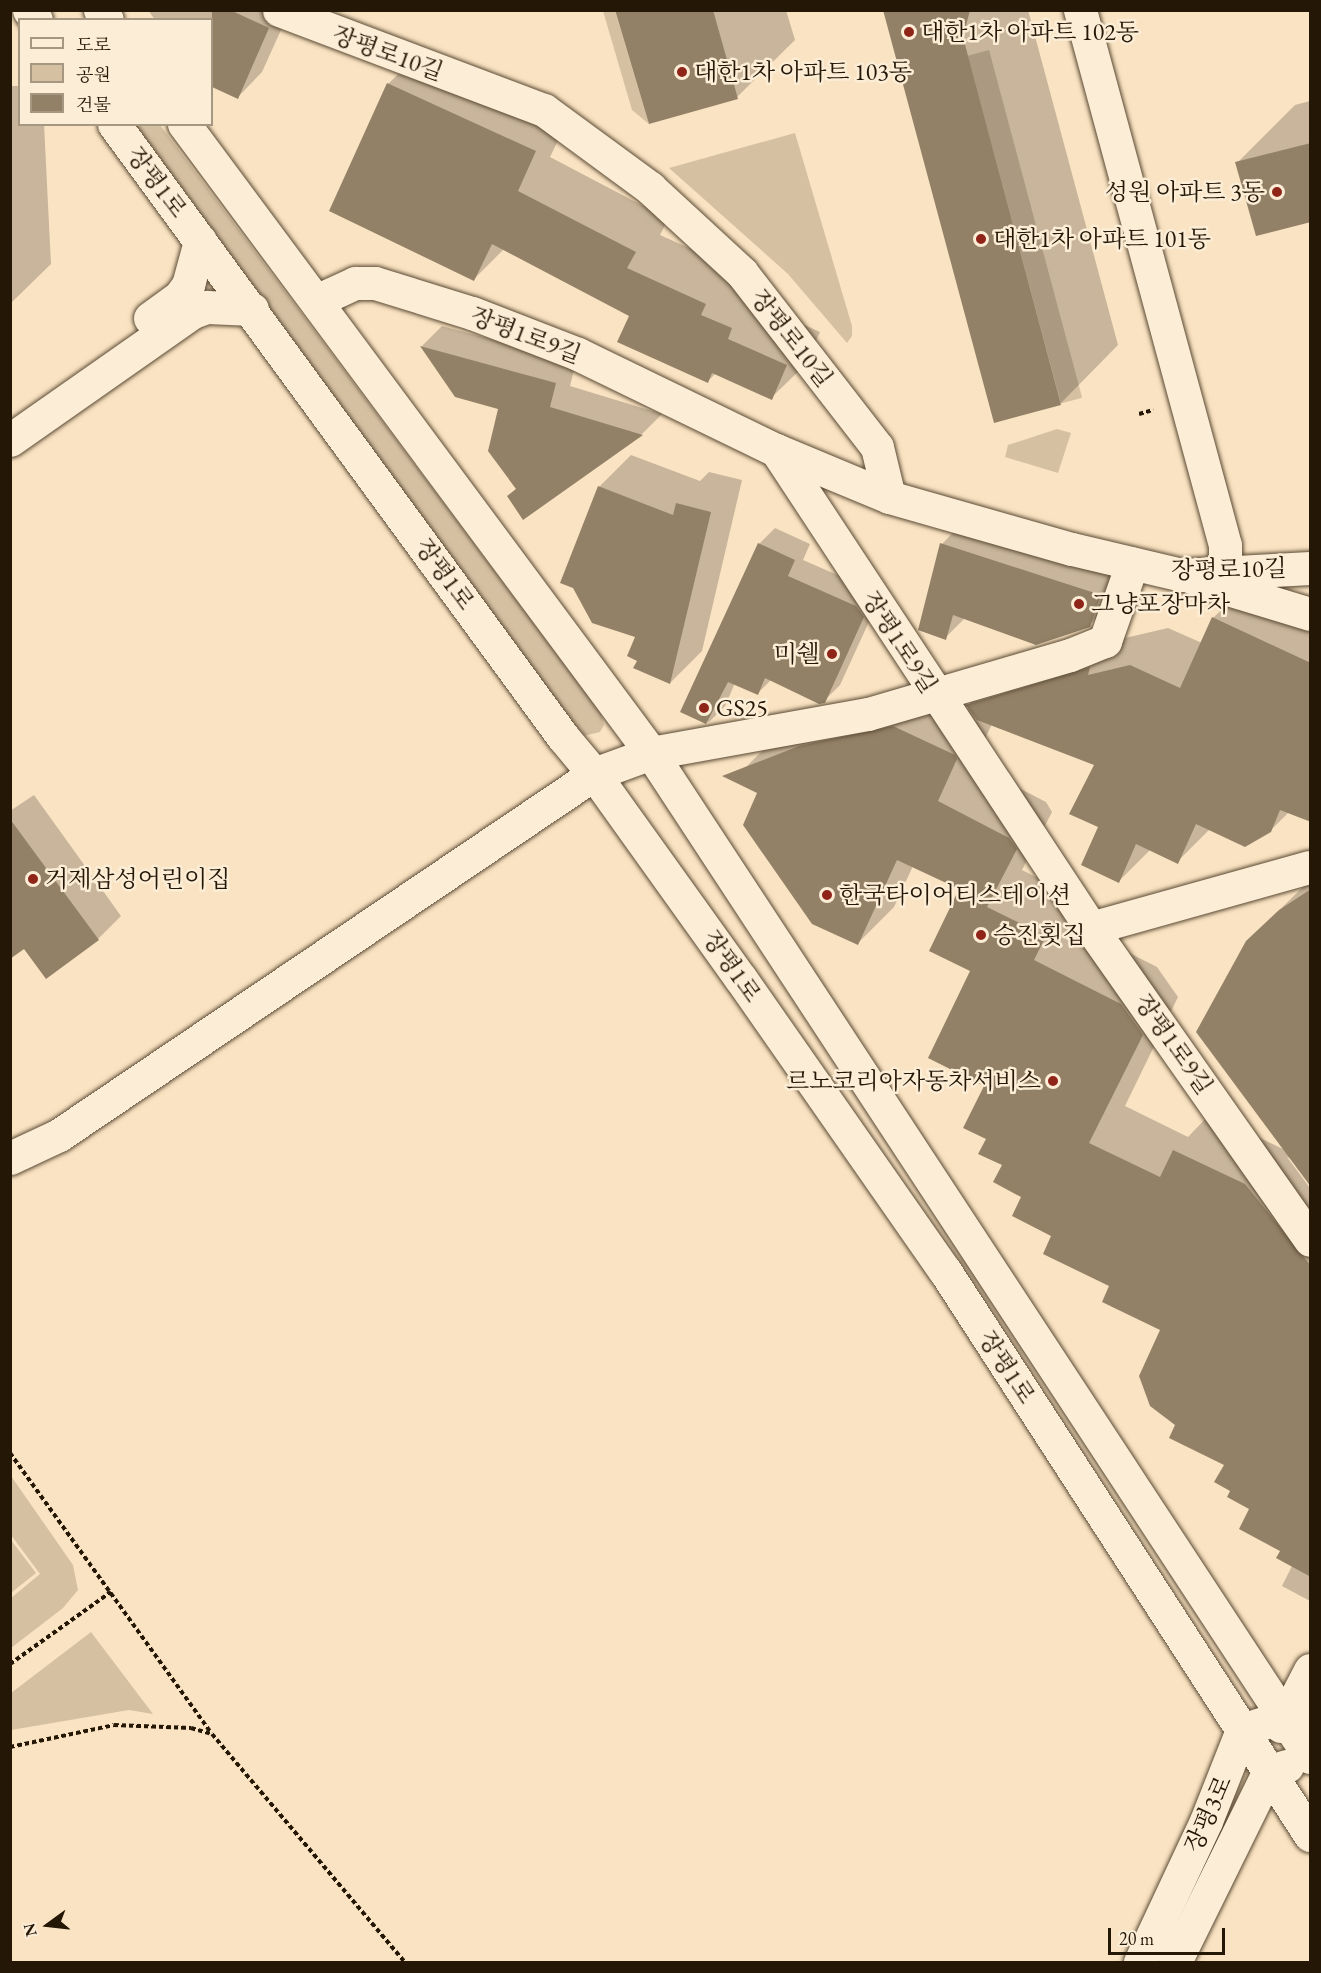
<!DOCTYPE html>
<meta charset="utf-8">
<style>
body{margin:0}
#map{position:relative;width:1321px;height:1973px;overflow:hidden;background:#fae3c2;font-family:"EB Garamond","Noto Serif KR",serif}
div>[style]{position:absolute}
.green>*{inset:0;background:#d6c0a2;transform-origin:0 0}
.shadow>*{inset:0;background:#0003}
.building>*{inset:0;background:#938167}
.path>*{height:4px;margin-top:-2px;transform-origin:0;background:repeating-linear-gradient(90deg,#241705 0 4.5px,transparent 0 7.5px)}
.roads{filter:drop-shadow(0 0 2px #5a4a34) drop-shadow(0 0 2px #5a4a34)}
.minor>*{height:33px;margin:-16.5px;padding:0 16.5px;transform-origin:16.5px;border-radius:16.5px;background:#fcedd7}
.dots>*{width:16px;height:16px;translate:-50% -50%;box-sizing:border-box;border:3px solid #fcedd7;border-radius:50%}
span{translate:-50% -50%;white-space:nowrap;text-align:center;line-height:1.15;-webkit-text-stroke:5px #fcedd7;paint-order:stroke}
.poi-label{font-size:24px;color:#241705}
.left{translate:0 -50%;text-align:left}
.right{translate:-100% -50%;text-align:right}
.street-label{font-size:24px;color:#241705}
.frame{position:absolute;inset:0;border:12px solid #241705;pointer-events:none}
.legend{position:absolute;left:18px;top:18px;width:195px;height:108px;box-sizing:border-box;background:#fcedd7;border:2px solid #a69783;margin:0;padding:8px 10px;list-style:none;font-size:18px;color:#241705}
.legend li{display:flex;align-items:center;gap:12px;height:30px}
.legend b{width:30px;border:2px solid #a69783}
.north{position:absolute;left:18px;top:1895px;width:60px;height:60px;-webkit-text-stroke:4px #fcedd7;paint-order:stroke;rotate:255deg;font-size:16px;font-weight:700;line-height:24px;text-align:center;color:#241705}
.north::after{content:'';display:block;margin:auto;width:21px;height:27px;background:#241705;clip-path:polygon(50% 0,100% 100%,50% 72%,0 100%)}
.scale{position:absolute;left:1108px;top:1928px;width:117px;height:27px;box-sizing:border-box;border:3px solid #241705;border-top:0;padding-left:8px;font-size:18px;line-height:21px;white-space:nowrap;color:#241705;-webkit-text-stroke:4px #fcedd7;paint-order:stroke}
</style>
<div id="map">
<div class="green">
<div style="clip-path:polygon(603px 11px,615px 11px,649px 124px,632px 110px)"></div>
<div style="left:989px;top:50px;width:360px;height:22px;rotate:75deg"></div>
<div style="clip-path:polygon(125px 125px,160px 125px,601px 713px,604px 725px,600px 732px,583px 736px)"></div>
<div style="clip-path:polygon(795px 133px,852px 326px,852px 336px,847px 343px,788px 274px,669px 168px)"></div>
<div style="clip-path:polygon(1057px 429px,1071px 433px,1058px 473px,1005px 457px,1008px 445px)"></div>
<div style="clip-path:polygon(11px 1476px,73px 1565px,78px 1590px,63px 1608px,11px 1648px,11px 1598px,40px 1574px,11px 1535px)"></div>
<div style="clip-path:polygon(11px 1540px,36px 1573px,11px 1593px,10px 1593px)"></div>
<div style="clip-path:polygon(91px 1632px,153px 1714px,129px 1710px,11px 1730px,11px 1693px)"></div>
</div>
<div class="shadow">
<div style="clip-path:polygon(148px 10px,290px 10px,262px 72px,238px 97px,212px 85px,212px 20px,155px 20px)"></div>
<div style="clip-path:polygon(617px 10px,786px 10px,795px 40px,737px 97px)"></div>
<div style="clip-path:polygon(885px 10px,1028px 10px,1118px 345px,1061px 403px,995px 421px)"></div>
<div style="clip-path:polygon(422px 51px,569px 118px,550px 157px,668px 219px,660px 235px,738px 270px,760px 305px,820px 332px,805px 365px,771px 398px,716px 373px,708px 381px,631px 315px,504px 249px,474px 279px,388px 84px)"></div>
<div style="clip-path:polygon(10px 86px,20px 86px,20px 124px,44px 124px,51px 264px,10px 304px)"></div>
<div style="clip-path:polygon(1310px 101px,1310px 220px,1237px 163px,1295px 105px)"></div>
<div style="clip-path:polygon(442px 326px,576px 362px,570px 386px,662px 414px,642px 434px,524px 518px,509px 496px,517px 488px,500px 408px,456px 396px,422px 346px)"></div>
<div style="clip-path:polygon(631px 455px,700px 481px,709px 472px,742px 480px,702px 651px,670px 683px,639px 660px,637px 636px,599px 487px)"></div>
<div style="clip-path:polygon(969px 516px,1128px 568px,1117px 598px,1089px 625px,965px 618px,945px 638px,942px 544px)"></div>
<div style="clip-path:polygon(775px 528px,810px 544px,803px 560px,872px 590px,879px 600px,840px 685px,824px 701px,771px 680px,757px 694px,735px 683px,725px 706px,709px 722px,682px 711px,759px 544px)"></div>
<div style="clip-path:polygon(1251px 581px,1310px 608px,1310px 821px,1289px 812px,1270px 831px,1210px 829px,1177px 862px,1151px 849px,1119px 881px,1100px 826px,1096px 764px,992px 724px,973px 764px,1046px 802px,1052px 812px,1022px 870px,1081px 900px,1070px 923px,1157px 967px,1178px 997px,1125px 1106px,1188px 1137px,1210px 1114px,1285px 1150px,1247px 942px,1310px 880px,1310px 1168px,1287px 1157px,1310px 1188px,1310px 1601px,1282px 1586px,1292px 1566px,1252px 1508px,1232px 1491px,1226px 1464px,1177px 1425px,1162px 1329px,1053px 1236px,988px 1139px,986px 1085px,961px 889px,913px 866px,894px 907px,857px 944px,745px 768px,782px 731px,930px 690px,971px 710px,968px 705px,1006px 668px,1127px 631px,1125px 638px,1168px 628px,1202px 643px,1213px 618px)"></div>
<div style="clip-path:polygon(34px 795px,121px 916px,98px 939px,24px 947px,10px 957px,10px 811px)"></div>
</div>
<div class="building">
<div style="clip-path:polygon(212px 10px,230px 10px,269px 28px,238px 99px,212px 87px)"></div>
<div style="clip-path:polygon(615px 10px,713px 10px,738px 99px,649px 124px)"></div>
<div style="clip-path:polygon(883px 10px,970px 10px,963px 37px,1061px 405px,994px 423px)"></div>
<div style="clip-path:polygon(387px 83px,536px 151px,518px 191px,636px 252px,627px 268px,706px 304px,701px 315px,732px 328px,728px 339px,787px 365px,772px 400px,712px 373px,708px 383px,617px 342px,629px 316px,492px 244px,474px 281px,329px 211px)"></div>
<div style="clip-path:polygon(1311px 143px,1311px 222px,1256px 236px,1235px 162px)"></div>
<div style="clip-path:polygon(420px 346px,556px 383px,550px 407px,643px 435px,523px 520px,507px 496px,516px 489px,488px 451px,498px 409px,455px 397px)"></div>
<div style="clip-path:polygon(598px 486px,673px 515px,676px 503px,711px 512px,670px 684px,633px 668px,637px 661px,627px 656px,635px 637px,592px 623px,573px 588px,560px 583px)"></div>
<div style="clip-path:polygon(758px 543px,795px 560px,788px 576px,856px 606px,864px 617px,825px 703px,819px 704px,765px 678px,758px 695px,728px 682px,706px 724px,680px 712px)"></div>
<div style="clip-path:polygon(940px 543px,1101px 595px,1090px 627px,1036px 645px,953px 615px,946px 640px,918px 630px)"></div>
<div style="clip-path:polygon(1212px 617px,1311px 663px,1311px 822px,1280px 810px,1271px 832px,1245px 847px,1196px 824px,1178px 864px,1136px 844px,1119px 883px,1081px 865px,1098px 827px,1069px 814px,1094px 765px,977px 720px,966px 705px,1090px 667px,1088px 675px,1130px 665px,1180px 688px)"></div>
<div style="clip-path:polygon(893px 726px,955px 755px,957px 759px,938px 801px,1009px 838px,1017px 849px,987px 907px,1046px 936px,1034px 960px,1121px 1004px,1143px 1035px,1089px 1143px,1160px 1177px,1173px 1150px,1245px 1184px,1311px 1266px,1311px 1577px,1276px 1558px,1280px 1551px,1239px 1529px,1249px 1509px,1227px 1497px,1230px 1491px,1214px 1482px,1224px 1465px,1169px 1438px,1175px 1425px,1150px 1406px,1139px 1376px,1160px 1330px,1102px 1302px,1109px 1286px,1043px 1254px,1051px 1236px,1012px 1216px,1021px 1197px,993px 1182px,1002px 1165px,978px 1154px,986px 1139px,963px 1128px,984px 1086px,928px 1058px,970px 971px,929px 951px,959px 889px,897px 860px,858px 945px,812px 924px,743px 825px,757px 793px,722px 776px,799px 746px)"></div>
<div style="clip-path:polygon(10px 819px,99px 940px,46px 979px,24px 949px,10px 959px)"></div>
<div style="clip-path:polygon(1311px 889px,1311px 1187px,1196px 1032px,1246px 941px,1279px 910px)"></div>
</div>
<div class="path">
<div style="left:1139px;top:414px;width:15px;rotate:-16deg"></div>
<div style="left:10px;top:1453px;width:345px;rotate:54.3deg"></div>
<div style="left:10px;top:1664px;width:124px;rotate:-35.5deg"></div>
<div style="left:10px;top:1747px;width:106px;rotate:-11.9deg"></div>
<div style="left:114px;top:1725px;width:77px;rotate:2.2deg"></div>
<div style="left:191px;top:1728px;width:22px;rotate:16deg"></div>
<div style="left:212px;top:1734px;width:299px;rotate:49.8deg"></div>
</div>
<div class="roads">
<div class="minor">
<div style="left:29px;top:10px;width:12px;rotate:55deg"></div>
<div style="left:100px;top:10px;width:12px;rotate:55deg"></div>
<div style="left:279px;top:10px;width:283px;rotate:20.7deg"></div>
<div style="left:544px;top:110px;width:132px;rotate:36.3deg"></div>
<div style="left:650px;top:188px;width:125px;rotate:42.7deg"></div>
<div style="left:742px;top:273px;width:220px;rotate:52.2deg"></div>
<div style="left:877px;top:447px;width:51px;rotate:76.5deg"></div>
<div style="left:889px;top:497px;width:190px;rotate:15.9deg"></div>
<div style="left:1072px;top:549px;width:113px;rotate:13.3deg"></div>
<div style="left:1182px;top:575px;width:128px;rotate:-3.1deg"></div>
<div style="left:1080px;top:10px;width:554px;rotate:74.84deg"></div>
<div style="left:1225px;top:545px;width:25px;rotate:90deg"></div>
<div style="left:114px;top:124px;width:760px;rotate:53.78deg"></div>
<div style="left:563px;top:737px;width:48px;rotate:50deg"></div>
<div style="left:594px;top:774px;width:252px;rotate:54.4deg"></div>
<div style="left:741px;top:979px;width:356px;rotate:55.1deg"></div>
<div style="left:945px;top:1271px;width:672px;rotate:57.09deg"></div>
<div style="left:184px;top:124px;width:783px;rotate:53.41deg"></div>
<div style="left:651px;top:753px;width:1201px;rotate:56.72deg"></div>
<div style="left:318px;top:300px;width:41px;rotate:-24.7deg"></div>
<div style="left:355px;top:283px;width:20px"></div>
<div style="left:375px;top:283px;width:102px;rotate:17.2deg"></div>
<div style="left:472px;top:313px;width:114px;rotate:21.1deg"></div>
<div style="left:578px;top:354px;width:220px;rotate:25.9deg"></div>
<div style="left:776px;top:450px;width:572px;rotate:56.62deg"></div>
<div style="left:1091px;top:928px;width:381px;rotate:54.9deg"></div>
<div style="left:150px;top:318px;width:37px;rotate:-36deg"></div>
<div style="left:180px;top:296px;width:14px;rotate:-54deg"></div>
<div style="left:188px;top:285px;width:46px;rotate:-74.7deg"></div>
<div style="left:10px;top:440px;width:223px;rotate:-35deg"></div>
<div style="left:193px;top:312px;width:15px;rotate:-20deg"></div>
<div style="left:207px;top:307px;width:45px;rotate:2.5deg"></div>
<div style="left:776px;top:450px;width:122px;rotate:22.6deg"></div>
<div style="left:1195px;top:579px;width:120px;rotate:16.9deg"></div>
<div style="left:1091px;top:928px;width:227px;rotate:-15.6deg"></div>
<div style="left:10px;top:1158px;width:54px;rotate:-25.1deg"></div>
<div style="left:59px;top:1135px;width:645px;rotate:-34.01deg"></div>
<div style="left:594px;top:774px;width:61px;rotate:-20.2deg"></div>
<div style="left:651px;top:753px;width:220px;rotate:-10.2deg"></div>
<div style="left:868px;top:714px;width:210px;rotate:-16.3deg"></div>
<div style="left:1070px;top:655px;width:38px;rotate:-22deg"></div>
<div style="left:1105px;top:641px;width:82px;rotate:-70.7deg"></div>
<div style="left:1281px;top:1726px;width:63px;rotate:-62.6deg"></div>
<div style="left:1140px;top:1962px;width:156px;rotate:-64.9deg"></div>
<div style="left:1206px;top:1821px;width:98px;rotate:-68.4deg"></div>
<div style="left:1242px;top:1730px;width:71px;rotate:-17.9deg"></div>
<div style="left:1175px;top:1962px;width:213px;rotate:-63.8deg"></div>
<div style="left:1269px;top:1771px;width:19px;rotate:-16deg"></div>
</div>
</div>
<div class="dots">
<div style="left:909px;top:32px;background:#8f2418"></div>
<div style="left:682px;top:72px;background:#8f2418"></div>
<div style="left:1277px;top:192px;background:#8f2418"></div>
<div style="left:981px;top:239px;background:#8f2418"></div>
<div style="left:1079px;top:604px;background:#8f2418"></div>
<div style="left:832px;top:654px;background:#8f2418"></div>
<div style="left:704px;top:708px;background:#8f2418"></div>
<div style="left:33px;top:879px;background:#8f2418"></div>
<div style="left:827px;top:895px;background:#8f2418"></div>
<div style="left:981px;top:935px;background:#8f2418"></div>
<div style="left:1053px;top:1081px;background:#8f2418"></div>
</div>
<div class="poi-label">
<span class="left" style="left:921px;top:32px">대한1차 아파트 102동</span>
<span class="left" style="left:694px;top:72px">대한1차 아파트 103동</span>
<span class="right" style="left:1265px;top:192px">성원 아파트 3동</span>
<span class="left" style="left:993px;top:239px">대한1차 아파트 101동</span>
<span class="left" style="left:1091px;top:604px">그냥포장마차</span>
<span class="right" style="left:820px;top:654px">미쉘</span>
<span class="left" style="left:716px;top:708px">GS25</span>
<span class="left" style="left:45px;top:879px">거제삼성어린이집</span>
<span class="left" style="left:839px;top:895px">한국타이어티스테이션</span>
<span class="left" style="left:993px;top:935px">승진횟집</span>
<span class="right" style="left:1041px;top:1081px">르노코리아자동차서비스</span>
</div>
<div class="street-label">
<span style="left:388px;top:53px;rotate:20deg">장평로10길</span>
<span style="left:157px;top:182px;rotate:53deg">장평1로</span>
<span style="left:526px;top:335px;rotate:21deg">장평1로9길</span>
<span style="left:792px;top:338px;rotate:52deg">장평로10길</span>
<span style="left:1229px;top:569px;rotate:-1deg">장평로10길</span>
<span style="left:445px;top:574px;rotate:54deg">장평1로</span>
<span style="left:900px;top:642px;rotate:57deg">장평1로9길</span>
<span style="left:732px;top:966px;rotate:55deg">장평1로</span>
<span style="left:1174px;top:1044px;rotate:55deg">장평1로9길</span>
<span style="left:1007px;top:1367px;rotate:57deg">장평1로</span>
<span style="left:1208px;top:1814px;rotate:-66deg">장평3로</span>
</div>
<div class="frame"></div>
<ul class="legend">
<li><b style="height:8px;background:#fcedd7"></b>도로</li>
<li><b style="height:16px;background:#d6c0a2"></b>공원</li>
<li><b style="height:16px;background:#938167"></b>건물</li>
</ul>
<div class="north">N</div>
<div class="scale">20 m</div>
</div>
